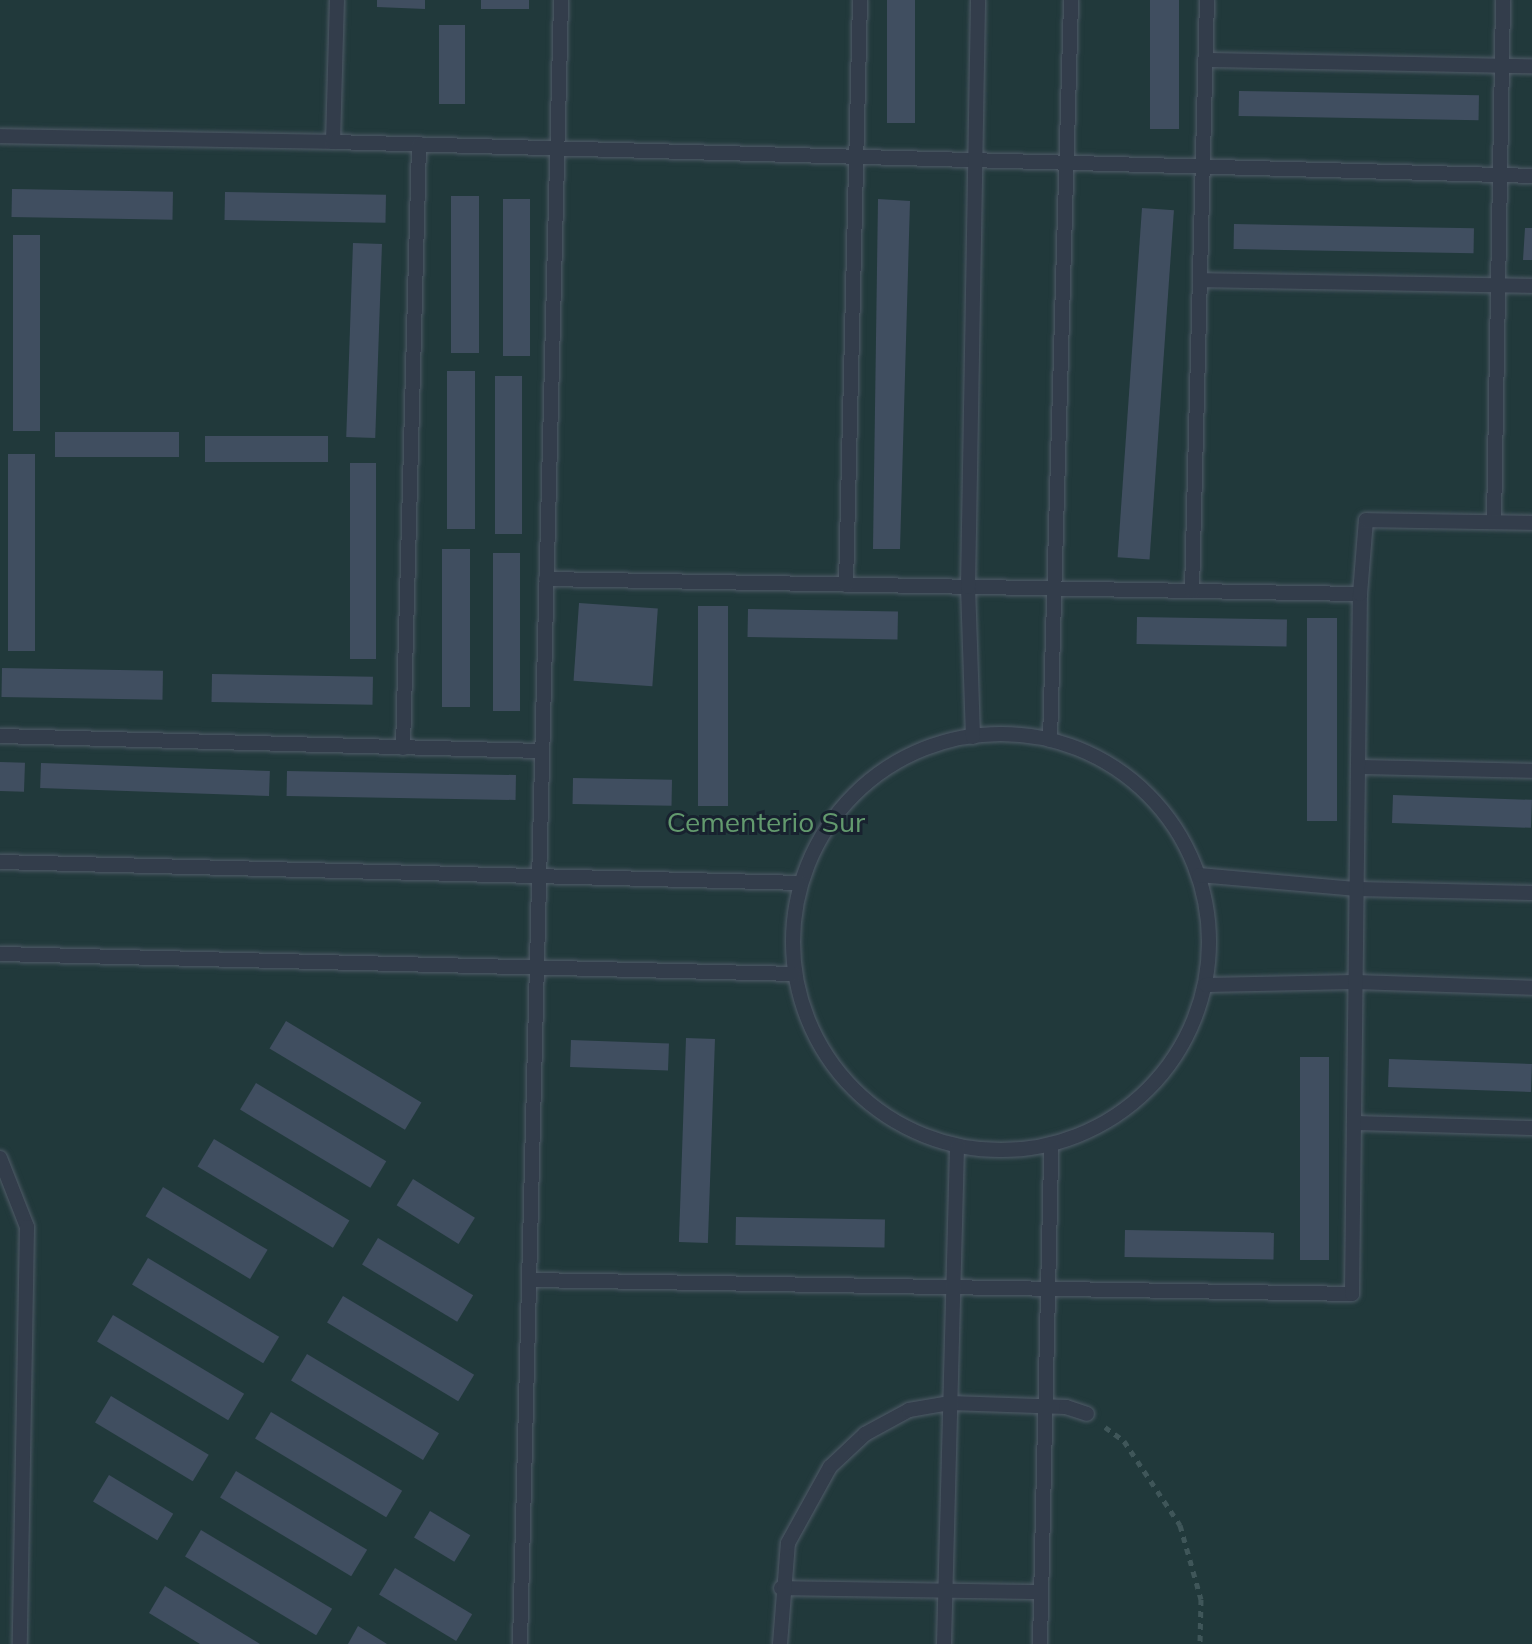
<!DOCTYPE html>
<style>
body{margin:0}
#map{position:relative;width:1532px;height:1644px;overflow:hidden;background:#1f2c3a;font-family:Mulish,sans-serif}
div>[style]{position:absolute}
.green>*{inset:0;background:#21393b;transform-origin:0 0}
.building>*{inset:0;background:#404e60;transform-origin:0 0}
.path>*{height:5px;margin-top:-2.5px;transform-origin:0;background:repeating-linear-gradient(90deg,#3f5659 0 6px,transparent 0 12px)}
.roads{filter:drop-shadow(0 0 2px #505b68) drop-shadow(0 0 2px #505b68)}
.lane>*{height:14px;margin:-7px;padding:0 7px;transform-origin:7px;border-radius:7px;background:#333d4b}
.lane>.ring{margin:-7px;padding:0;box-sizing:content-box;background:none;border:14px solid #333d4b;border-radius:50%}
span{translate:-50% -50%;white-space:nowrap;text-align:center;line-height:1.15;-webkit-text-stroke:6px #18222f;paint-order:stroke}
.park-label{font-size:28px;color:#639a6e}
</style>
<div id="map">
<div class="green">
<div style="left:0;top:0;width:1532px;height:1644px"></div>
</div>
<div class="building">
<div style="clip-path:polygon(377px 0,425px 0,425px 9px,377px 7px)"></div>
<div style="left:481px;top:0;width:48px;height:9px"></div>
<div style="left:887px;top:0;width:28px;height:123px"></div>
<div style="left:1150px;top:0;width:29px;height:129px"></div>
<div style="left:439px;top:25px;width:26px;height:79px"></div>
<div style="left:1239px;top:91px;width:240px;height:25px;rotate:1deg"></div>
<div style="left:12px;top:189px;width:161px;height:28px;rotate:1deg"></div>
<div style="left:225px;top:192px;width:161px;height:28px;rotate:1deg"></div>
<div style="left:451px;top:196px;width:28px;height:157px"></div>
<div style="left:503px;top:199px;width:27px;height:157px"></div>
<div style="clip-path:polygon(878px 199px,910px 201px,900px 549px,873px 549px)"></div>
<div style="left:1142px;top:208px;width:32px;height:350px;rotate:4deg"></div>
<div style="left:1234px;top:224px;width:240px;height:25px;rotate:1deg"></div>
<div style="clip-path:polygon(1525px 228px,1532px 228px,1532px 260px,1523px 260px)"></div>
<div style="left:13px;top:235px;width:27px;height:196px"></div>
<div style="left:353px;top:243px;width:29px;height:194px;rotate:2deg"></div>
<div style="left:447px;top:371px;width:28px;height:158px"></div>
<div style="left:495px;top:376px;width:27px;height:158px"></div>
<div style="left:55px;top:432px;width:124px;height:25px"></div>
<div style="left:205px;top:436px;width:123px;height:26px"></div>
<div style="left:8px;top:454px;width:27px;height:197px"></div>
<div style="left:350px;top:463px;width:26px;height:196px"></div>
<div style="left:442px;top:549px;width:28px;height:158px"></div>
<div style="left:493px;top:553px;width:27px;height:158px"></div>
<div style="left:579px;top:603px;width:79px;height:78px;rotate:4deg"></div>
<div style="left:698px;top:606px;width:30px;height:200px"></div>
<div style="left:748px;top:609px;width:150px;height:28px;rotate:1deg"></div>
<div style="left:1137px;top:617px;width:150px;height:27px;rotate:1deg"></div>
<div style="left:1307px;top:618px;width:30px;height:203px"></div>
<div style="left:2px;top:668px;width:161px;height:29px;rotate:1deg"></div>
<div style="left:212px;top:674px;width:161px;height:28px;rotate:1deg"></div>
<div style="left:0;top:762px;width:25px;height:29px;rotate:2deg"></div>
<div style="left:41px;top:763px;width:229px;height:25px;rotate:2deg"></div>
<div style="left:287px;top:771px;width:229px;height:25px;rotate:1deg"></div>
<div style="left:573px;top:778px;width:99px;height:26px;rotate:1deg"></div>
<div style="left:1393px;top:795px;width:139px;height:28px;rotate:2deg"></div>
<div style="left:286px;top:1021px;width:158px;height:32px;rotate:31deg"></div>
<div style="left:686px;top:1038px;width:29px;height:204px;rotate:2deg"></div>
<div style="left:571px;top:1040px;width:98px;height:27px;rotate:2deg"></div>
<div style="left:1300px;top:1057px;width:29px;height:203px"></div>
<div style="left:1389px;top:1059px;width:143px;height:28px;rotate:2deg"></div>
<div style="left:256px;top:1083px;width:152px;height:31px;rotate:31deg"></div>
<div style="left:214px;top:1139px;width:158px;height:32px;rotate:31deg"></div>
<div style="left:413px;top:1179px;width:73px;height:31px;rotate:32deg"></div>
<div style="left:163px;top:1187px;width:122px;height:34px;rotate:31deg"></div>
<div style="left:736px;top:1217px;width:149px;height:28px;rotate:1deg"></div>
<div style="left:1125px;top:1230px;width:149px;height:27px;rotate:1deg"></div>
<div style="left:378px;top:1238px;width:111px;height:31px;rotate:31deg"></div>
<div style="left:148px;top:1258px;width:153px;height:31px;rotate:31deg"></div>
<div style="left:343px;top:1296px;width:153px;height:31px;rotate:31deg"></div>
<div style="left:113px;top:1315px;width:153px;height:31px;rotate:31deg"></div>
<div style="left:307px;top:1354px;width:154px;height:31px;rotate:31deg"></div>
<div style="left:111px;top:1396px;width:114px;height:31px;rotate:31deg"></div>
<div style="left:271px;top:1412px;width:153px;height:31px;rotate:31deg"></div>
<div style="left:236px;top:1471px;width:153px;height:31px;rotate:31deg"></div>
<div style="left:109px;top:1475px;width:75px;height:31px;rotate:31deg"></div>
<div style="left:430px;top:1511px;width:47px;height:31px;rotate:31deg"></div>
<div style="left:201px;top:1530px;width:153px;height:31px;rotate:31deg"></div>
<div style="left:395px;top:1568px;width:90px;height:31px;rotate:31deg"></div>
<div style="clip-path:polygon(165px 1586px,260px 1644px,200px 1644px,149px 1613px)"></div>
<div style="clip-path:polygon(358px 1626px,387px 1644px,348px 1644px)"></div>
</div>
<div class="path">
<div style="left:1105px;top:1427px;width:24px;rotate:36deg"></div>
<div style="left:1124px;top:1441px;width:101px;rotate:56.3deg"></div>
<div style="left:1180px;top:1525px;width:77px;rotate:74.2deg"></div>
<div style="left:1201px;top:1599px;width:45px;rotate:91.3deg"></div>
</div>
<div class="roads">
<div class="lane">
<div style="left:1205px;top:60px;width:327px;rotate:1.1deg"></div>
<div style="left:0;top:136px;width:333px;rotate:1deg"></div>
<div style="left:333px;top:142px;width:142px;rotate:-88.4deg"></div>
<div style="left:333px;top:142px;width:1199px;rotate:1.62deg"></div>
<div style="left:1200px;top:280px;width:332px;rotate:1deg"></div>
<div style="left:1494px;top:522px;width:522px;rotate:-89.01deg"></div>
<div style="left:546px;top:579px;width:814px;rotate:1.06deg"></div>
<div style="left:846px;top:585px;width:585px;rotate:-88.63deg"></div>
<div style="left:1192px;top:591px;width:591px;rotate:-88.55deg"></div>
<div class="ring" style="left:793px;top:734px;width:402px;height:402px"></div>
<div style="left:0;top:736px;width:542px;rotate:1.59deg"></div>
<div style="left:973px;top:737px;width:150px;rotate:-91.9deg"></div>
<div style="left:968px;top:587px;width:587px;rotate:-89.02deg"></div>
<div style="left:1050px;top:740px;width:740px;rotate:-88.37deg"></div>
<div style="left:403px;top:748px;width:604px;rotate:-88.48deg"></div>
<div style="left:1358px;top:767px;width:174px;rotate:1.3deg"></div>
<div style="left:0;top:862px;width:801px;rotate:1.5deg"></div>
<div style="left:1199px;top:875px;width:159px;rotate:5.1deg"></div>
<div style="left:1357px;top:889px;width:175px;rotate:1.3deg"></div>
<div style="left:0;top:954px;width:794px;rotate:1.44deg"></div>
<div style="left:1206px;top:985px;width:149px;rotate:-1.2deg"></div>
<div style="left:1355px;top:982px;width:177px;rotate:1.9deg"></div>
<div style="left:1354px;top:1123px;width:178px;rotate:1.6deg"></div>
<div style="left:0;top:1158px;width:74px;rotate:68.6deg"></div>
<div style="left:27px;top:1227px;width:417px;rotate:91deg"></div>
<div style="left:529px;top:1280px;width:823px;rotate:0.97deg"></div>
<div style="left:1352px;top:1294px;width:700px;rotate:-89.35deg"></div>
<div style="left:1360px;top:594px;width:74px;rotate:-85.4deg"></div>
<div style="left:1366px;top:520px;width:166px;rotate:1deg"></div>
<div style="left:781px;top:1588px;width:260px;rotate:0.9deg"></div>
<div style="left:520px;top:1644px;width:1645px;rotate:-88.57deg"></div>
<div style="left:780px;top:1644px;width:101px;rotate:-85.5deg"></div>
<div style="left:788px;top:1543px;width:87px;rotate:-61.1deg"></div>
<div style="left:830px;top:1467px;width:48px;rotate:-43.3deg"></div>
<div style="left:865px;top:1434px;width:50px;rotate:-28.6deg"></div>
<div style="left:909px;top:1410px;width:42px;rotate:-9.7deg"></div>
<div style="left:950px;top:1403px;width:116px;rotate:2deg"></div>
<div style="left:1066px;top:1407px;width:22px;rotate:18deg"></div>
<div style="left:944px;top:1644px;width:497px;rotate:-88.5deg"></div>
<div style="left:1040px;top:1644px;width:499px;rotate:-88.7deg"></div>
</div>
</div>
<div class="park-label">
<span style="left:766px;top:822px">Cementerio Sur</span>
</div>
</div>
